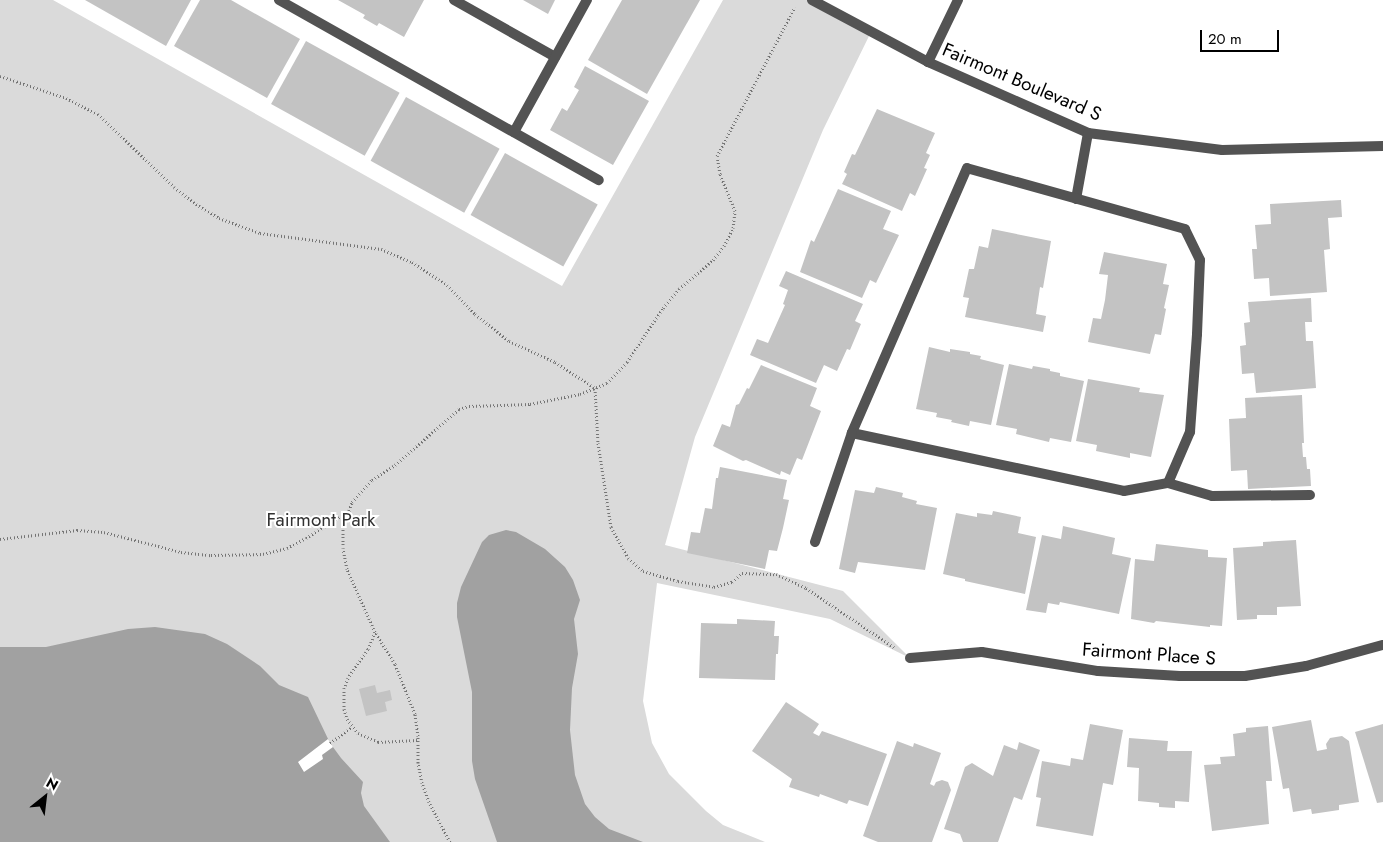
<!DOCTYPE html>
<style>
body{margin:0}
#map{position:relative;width:1383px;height:842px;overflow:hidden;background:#fff;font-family:Jost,sans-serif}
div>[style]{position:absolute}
.green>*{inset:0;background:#dadada}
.water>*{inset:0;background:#a1a1a1}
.pier>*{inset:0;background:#fff}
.building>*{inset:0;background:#c3c3c3;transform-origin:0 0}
.path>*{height:3px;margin-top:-1.5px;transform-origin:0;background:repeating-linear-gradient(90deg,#757575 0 1px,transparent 0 3.5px)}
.minor>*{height:10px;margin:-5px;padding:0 5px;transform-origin:5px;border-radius:5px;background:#535353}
.tertiary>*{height:10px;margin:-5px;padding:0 5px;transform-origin:5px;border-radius:5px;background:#535353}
span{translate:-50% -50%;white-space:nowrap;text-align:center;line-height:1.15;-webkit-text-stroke:4px #fff;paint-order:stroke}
.street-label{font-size:19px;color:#000}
.park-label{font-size:19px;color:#313131}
.north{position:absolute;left:20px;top:772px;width:50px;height:50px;-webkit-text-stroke:4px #fff;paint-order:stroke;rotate:29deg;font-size:14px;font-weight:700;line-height:20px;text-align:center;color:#000}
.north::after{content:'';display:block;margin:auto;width:18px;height:22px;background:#000;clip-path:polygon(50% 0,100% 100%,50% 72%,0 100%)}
.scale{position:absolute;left:1200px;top:30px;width:79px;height:22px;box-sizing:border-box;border:2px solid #000;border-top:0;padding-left:6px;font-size:15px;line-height:18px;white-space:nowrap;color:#000;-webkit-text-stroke:4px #fff;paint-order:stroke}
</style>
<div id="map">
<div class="green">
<div style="clip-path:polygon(0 0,53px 0,562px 286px,723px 0,812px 0,871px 32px,823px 130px,695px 437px,665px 545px,843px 591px,910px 658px,830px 619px,657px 583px,643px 701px,652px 743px,669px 774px,706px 811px,723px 825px,765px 842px,0 842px)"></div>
</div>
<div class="water">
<div style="clip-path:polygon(506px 530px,516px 532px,545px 549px,565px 567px,573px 580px,580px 600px,574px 619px,578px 654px,572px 688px,570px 730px,575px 775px,585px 804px,595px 817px,609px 829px,643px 842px,497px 842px,475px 779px,472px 761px,472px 692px,457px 617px,457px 603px,461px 587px,482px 542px,489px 535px)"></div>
<div style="clip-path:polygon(155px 627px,205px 634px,227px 644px,260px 666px,279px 685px,308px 697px,330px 743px,341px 758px,363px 782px,361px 793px,364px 806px,390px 842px,0 842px,0 647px,46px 647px,128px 629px)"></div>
</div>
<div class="pier">
<div style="clip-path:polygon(328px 739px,333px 747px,322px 755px,323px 759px,304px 772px,298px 762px)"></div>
</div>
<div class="building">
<div style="clip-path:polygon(85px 0,191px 0,166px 46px)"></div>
<div style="clip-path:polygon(200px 0,231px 0,300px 39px,267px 98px,174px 46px)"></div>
<div style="clip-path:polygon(338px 0,424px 0,404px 37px,379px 23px,377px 26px,363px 18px,365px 15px)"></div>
<div style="clip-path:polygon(523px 0,555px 0,548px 14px)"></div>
<div style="clip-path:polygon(622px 0,700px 0,647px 94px,588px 60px)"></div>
<div style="left:306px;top:41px;width:107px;height:72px;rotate:29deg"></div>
<div style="clip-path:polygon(585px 66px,649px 101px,613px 165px,550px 130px,562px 108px,567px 111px,579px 90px,574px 87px)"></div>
<div style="left:406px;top:97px;width:107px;height:73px;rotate:29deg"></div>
<div style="clip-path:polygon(877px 109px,935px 133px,926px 153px,930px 155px,924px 168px,927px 169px,915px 196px,910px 193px,902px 211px,842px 184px,847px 174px,844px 172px,852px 154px,855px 155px)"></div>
<div style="left:505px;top:153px;width:106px;height:71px;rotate:29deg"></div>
<div style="clip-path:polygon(838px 189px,891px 211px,883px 229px,899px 235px,876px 283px,870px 280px,862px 298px,800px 272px,811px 240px,814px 242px)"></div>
<div style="clip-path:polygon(1341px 200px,1342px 217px,1328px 218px,1330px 249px,1324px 250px,1327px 292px,1270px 296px,1269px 278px,1254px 279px,1252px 249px,1257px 249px,1255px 225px,1271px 224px,1270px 204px)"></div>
<div style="clip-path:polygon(992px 229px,1051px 241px,1043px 288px,1040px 287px,1036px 314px,1046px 316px,1043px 332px,965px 317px,969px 298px,963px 297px,969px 269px,974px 269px,979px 246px,988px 248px)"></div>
<div style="clip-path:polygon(1104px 252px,1167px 264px,1163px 284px,1169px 285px,1164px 308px,1166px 309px,1161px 335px,1155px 334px,1150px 354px,1088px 342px,1093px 318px,1101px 319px,1105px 300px,1108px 275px,1099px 274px)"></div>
<div style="clip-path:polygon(786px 271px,863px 304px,855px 321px,861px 324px,850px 350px,847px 349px,837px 371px,824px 365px,816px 383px,750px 355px,757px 339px,768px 343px,785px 305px,783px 304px,788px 290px,779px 286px)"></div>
<div style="clip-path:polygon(1311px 298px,1312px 322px,1305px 322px,1306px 341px,1313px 341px,1316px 388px,1256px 393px,1254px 373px,1242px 374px,1240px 346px,1246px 345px,1244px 323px,1250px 322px,1248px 302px)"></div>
<div style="clip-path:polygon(929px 347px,950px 352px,950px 349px,970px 352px,970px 354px,981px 356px,980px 359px,1004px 365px,991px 425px,970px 421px,969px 426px,951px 422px,952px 420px,936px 417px,937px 413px,916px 409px)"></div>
<div style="clip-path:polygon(1009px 364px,1032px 369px,1033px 366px,1050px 369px,1050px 371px,1060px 373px,1060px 376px,1084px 381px,1071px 442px,1050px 438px,1049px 442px,1016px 434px,1017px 429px,996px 425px)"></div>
<div style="clip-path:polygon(761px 365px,817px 388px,810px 406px,821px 411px,802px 460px,797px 458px,790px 475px,781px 471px,780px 475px,746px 460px,743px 461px,713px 446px,722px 424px,730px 427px,736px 405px,739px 404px,747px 388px,749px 389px)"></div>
<div style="clip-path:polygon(1088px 379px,1140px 388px,1139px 392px,1164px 395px,1151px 457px,1130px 453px,1130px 458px,1096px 451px,1097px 445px,1076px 441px)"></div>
<div style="clip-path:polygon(1302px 395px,1304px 443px,1302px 443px,1303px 457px,1306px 457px,1307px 469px,1310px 469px,1311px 486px,1248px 489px,1247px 470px,1231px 471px,1229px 419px,1246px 418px,1245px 398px)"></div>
<div style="clip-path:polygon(720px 467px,787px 480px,783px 499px,789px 500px,783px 528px,777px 551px,769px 550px,765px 569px,687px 553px,691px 532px,700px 533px,705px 508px,712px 509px,716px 478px,718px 478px)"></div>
<div style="clip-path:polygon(876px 487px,903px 493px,902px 497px,917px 501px,916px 504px,937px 508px,925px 570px,858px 562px,855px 573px,839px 569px,855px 490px,874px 493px)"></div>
<div style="clip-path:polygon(993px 511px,1021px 517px,1018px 533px,1036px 537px,1025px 594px,965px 581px,965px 579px,943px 574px,956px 513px,977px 517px,977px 513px,992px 515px)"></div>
<div style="clip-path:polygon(1063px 526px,1115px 538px,1112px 554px,1131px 558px,1119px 614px,1060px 602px,1059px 605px,1048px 603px,1046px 613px,1026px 610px,1042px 535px,1061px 539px)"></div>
<div style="clip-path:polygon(1296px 540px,1301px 606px,1277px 607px,1277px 615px,1257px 615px,1257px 619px,1237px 620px,1233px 548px,1263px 546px,1263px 542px)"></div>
<div style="clip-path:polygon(1156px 544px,1208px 550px,1208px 557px,1227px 558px,1222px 626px,1210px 625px,1210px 627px,1156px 621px,1154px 623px,1131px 619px,1135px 559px,1154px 561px)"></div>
<div style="clip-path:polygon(737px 619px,775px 621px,774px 636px,779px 636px,778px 654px,776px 654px,775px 680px,699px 678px,701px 623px,737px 624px)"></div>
<div style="clip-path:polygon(375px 685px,377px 693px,390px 690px,392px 700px,385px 702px,387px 711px,366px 716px,359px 689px)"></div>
<div style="clip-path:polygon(786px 702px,819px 724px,813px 733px,819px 736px,822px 731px,887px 754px,868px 806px,849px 800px,847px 804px,820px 794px,819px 797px,789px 787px,792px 779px,752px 751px)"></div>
<div style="clip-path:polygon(1311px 720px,1317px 751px,1327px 749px,1326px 744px,1330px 738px,1342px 736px,1349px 741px,1359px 802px,1339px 805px,1339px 810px,1312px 814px,1311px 809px,1293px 812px,1289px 788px,1283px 789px,1272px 727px)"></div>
<div style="clip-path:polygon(1090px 724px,1123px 730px,1113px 785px,1103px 783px,1093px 836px,1036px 826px,1041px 798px,1036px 797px,1042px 761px,1070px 766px,1071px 758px,1083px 760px)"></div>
<div style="clip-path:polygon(1383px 724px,1383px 802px,1377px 803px,1355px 732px)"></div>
<div style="clip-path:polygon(1268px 726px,1272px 781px,1266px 781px,1269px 824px,1212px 831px,1204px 765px,1221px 764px,1220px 757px,1235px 756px,1233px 734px,1246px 732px,1246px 728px)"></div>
<div style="clip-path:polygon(1129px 738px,1168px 741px,1167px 751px,1192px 751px,1189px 802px,1175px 801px,1175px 808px,1159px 807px,1159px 803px,1138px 801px,1139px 768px,1127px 767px)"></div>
<div style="clip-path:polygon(897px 741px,913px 747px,914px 743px,941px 753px,930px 784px,934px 786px,936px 782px,942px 780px,948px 782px,951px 790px,932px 842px,878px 842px,863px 836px)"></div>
<div style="clip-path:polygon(1019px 742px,1040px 750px,1022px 800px,1014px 797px,998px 842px,963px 842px,960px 834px,944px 829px,965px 767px,972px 763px,993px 776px,1004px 745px,1017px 750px)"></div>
</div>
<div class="path">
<div style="left:0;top:76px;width:70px;rotate:18.4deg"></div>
<div style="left:66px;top:98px;width:36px;rotate:27deg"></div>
<div style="left:98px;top:114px;width:105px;rotate:43.8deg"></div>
<div style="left:174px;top:187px;width:28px;rotate:38deg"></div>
<div style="left:196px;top:204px;width:27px;rotate:31deg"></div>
<div style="left:219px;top:218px;width:44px;rotate:20.1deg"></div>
<div style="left:260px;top:233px;width:122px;rotate:7.5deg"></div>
<div style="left:381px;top:249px;width:34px;rotate:23deg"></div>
<div style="left:412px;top:262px;width:42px;rotate:33.3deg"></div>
<div style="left:447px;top:285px;width:40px;rotate:46deg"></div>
<div style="left:475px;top:314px;width:43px;rotate:38.5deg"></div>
<div style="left:509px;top:341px;width:51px;rotate:24.5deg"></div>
<div style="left:555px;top:362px;width:48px;rotate:33deg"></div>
<div style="left:595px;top:388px;width:55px;rotate:86.9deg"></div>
<div style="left:598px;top:443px;width:85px;rotate:81.2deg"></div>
<div style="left:611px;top:527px;width:35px;rotate:61deg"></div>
<div style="left:628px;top:558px;width:20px;rotate:41deg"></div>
<div style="left:643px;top:571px;width:36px;rotate:16deg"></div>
<div style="left:678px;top:581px;width:36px;rotate:9deg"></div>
<div style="left:714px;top:587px;width:19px;rotate:-16deg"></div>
<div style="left:732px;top:582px;width:13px;rotate:-42deg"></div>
<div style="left:742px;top:573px;width:34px;rotate:2deg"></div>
<div style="left:776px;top:574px;width:33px;rotate:25deg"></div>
<div style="left:806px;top:588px;width:107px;rotate:34deg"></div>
<div style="left:0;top:539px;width:78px;rotate:-6.7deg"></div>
<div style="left:77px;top:530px;width:27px;rotate:4deg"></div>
<div style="left:104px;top:532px;width:80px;rotate:14.6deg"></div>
<div style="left:181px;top:552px;width:30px;rotate:6deg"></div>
<div style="left:211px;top:555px;width:52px;rotate:-1.1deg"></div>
<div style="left:263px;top:554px;width:25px;rotate:-14deg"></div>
<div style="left:287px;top:548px;width:21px;rotate:-28deg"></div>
<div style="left:306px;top:538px;width:49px;rotate:-31.8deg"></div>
<div style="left:375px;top:632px;width:18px;rotate:112deg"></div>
<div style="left:368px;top:649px;width:35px;rotate:125deg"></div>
<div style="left:348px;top:678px;width:11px;rotate:112deg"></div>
<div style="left:344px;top:688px;width:21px;rotate:90deg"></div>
<div style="left:344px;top:709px;width:10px;rotate:73deg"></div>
<div style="left:347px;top:719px;width:18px;rotate:52deg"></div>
<div style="left:358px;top:733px;width:22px;rotate:24deg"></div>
<div style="left:378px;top:742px;width:40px;rotate:-2.9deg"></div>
<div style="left:330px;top:743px;width:27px;rotate:-36deg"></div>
<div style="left:450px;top:842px;width:45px;rotate:-117.7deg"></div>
<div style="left:429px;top:802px;width:20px;rotate:-110deg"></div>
<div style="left:422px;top:783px;width:20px;rotate:-101deg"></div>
<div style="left:418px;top:763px;width:27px;rotate:-90deg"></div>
<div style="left:418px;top:736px;width:22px;rotate:-98deg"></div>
<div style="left:415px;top:714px;width:54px;rotate:-111.8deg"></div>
<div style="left:395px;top:664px;width:38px;rotate:-122deg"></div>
<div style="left:375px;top:632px;width:69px;rotate:-114deg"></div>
<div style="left:347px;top:569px;width:21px;rotate:-101deg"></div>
<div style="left:343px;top:548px;width:21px;rotate:-90deg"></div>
<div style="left:343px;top:527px;width:27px;rotate:-70deg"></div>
<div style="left:352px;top:502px;width:30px;rotate:-48deg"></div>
<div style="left:372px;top:480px;width:27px;rotate:-33deg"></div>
<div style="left:395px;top:465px;width:85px;rotate:-41.2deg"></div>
<div style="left:459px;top:409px;width:10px;rotate:-17deg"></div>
<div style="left:469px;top:406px;width:61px;rotate:-1.9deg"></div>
<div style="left:530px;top:404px;width:51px;rotate:-11.3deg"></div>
<div style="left:580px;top:394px;width:29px;rotate:-22deg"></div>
<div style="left:607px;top:383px;width:29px;rotate:-46deg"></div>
<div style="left:627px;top:362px;width:65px;rotate:-56.3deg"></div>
<div style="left:663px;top:308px;width:25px;rotate:-50deg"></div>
<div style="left:679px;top:289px;width:45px;rotate:-40.5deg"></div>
<div style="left:713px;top:260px;width:18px;rotate:-52deg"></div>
<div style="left:724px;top:246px;width:20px;rotate:-63deg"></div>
<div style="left:733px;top:228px;width:17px;rotate:-83deg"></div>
<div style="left:735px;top:211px;width:40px;rotate:-112deg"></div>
<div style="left:720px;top:174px;width:18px;rotate:-99deg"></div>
<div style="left:717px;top:156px;width:168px;rotate:-62.4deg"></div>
</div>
<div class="minor">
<div style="left:279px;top:0;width:367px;rotate:29.4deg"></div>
<div style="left:454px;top:0;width:116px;rotate:29.4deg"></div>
<div style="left:514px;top:132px;width:151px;rotate:-61.1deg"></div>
<div style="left:1076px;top:199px;width:67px;rotate:-79.7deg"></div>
<div style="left:1168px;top:483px;width:56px;rotate:-66.7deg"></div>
<div style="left:1190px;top:432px;width:98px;rotate:-85.9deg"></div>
<div style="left:1197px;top:334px;width:74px;rotate:-87.7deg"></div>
<div style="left:1200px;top:260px;width:34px;rotate:-116deg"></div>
<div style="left:1185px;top:229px;width:226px;rotate:-164.4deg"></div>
<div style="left:967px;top:168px;width:289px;rotate:113.5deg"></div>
<div style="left:852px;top:433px;width:278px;rotate:12deg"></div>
<div style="left:1124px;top:491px;width:45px;rotate:-10.3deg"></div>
<div style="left:1168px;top:483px;width:46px;rotate:16.5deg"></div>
<div style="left:1212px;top:496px;width:98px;rotate:-0.6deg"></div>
<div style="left:815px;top:542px;width:115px;rotate:-71.3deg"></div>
<div style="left:910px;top:658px;width:72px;rotate:-4.8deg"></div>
<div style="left:982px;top:652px;width:118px;rotate:9.3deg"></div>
<div style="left:1098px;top:671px;width:82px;rotate:3.5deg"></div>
<div style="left:1180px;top:676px;width:65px"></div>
<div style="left:1245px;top:676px;width:62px;rotate:-9.3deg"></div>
<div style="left:1306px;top:666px;width:80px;rotate:-15.3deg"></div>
</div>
<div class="tertiary">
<div style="left:812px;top:0;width:132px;rotate:28.1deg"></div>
<div style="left:928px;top:62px;width:175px;rotate:23.9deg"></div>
<div style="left:1088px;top:133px;width:135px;rotate:7.2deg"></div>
<div style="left:1222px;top:150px;width:161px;rotate:-1.4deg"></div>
<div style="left:928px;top:62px;width:69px;rotate:-64.2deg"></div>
</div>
<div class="street-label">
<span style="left:1022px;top:82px;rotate:23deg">Fairmont Boulevard S</span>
<span style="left:1149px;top:654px;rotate:4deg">Fairmont Place S</span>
</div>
<div class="park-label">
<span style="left:321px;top:520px">Fairmont Park</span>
</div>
<div class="north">N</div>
<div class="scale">20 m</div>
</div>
